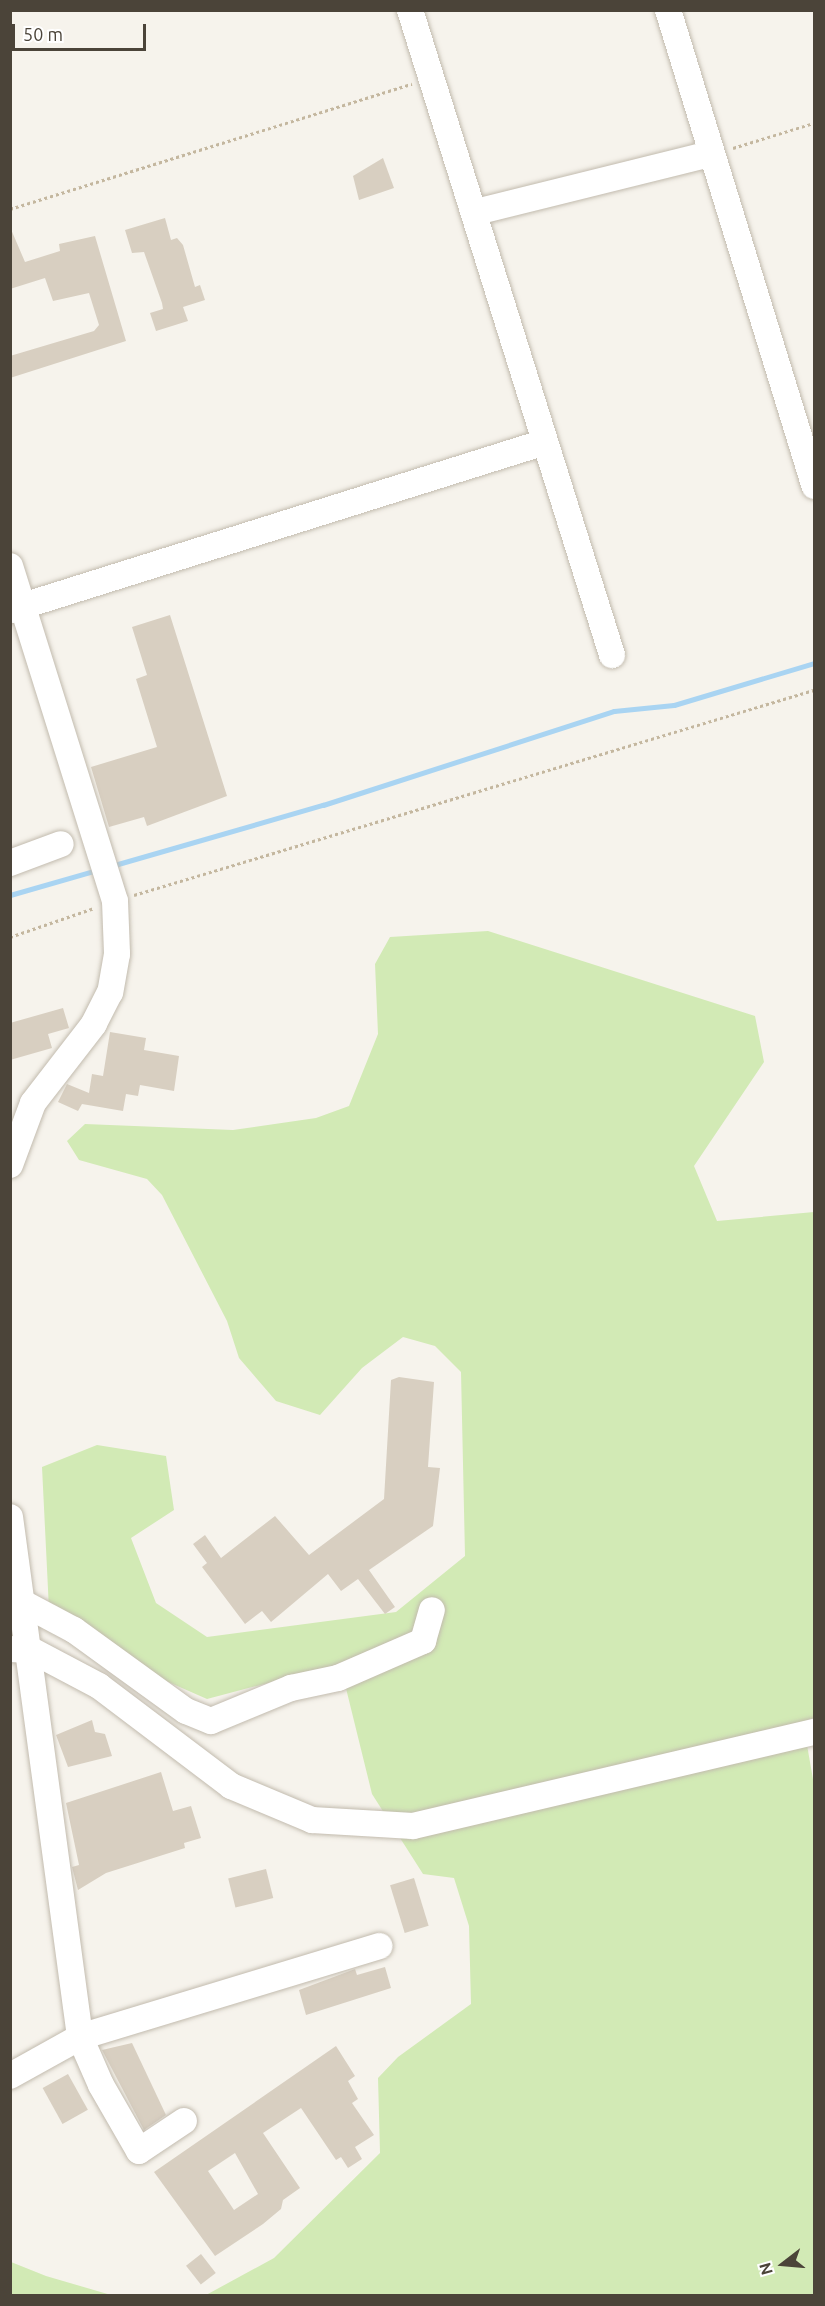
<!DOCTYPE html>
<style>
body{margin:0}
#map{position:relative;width:825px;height:2306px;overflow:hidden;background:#f6f3ec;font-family:Ubuntu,sans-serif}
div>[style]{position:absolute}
.green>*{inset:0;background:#d2eab5}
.stream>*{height:5px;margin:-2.5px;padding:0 2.5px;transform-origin:2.5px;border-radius:2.5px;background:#a9d4f2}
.building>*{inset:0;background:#d8cfc1;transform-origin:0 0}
.path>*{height:3px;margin-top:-1.5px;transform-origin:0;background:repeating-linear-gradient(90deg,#c4b79f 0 3px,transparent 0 6px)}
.roads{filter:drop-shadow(0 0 2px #c2bbae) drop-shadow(0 0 2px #c2bbae)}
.minor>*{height:26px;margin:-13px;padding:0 13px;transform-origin:13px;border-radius:13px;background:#fff}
span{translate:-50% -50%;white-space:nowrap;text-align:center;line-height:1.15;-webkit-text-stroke:4.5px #fff;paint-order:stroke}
.frame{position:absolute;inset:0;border:12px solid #4b4439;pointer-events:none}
.north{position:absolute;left:753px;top:2234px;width:60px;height:60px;-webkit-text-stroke:4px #fff;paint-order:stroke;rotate:254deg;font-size:16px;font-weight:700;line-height:24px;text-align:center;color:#4b4439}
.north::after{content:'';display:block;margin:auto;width:21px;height:27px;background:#4b4439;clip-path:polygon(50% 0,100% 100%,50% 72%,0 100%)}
.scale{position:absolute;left:12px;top:24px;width:134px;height:27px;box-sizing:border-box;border:3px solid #4b4439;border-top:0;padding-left:8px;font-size:18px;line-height:21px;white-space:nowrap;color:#4b4439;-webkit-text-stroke:4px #fff;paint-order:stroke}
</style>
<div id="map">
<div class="green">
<div style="clip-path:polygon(488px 931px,755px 1016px,764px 1062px,694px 1166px,717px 1221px,814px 1212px,814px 1718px,803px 1722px,814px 1785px,814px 2295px,206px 2295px,274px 2258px,380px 2153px,378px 2078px,398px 2057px,471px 2004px,469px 1926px,454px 1878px,423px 1874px,372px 1794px,340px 1664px,207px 1699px,50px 1630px,42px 1467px,97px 1445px,166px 1456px,174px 1510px,131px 1538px,156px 1603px,207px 1637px,396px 1612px,465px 1556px,461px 1372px,435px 1346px,403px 1337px,362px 1368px,320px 1415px,276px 1401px,239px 1358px,227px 1321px,162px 1195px,147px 1179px,79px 1160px,67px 1141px,85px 1124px,233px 1130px,316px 1118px,349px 1106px,378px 1034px,375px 964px,390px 937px)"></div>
<div style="clip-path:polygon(11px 2262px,46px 2276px,111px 2295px,11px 2295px)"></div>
</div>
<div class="stream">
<div style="left:111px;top:866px;width:221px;rotate:-16.1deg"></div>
<div style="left:323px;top:805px;width:306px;rotate:-17.9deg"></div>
<div style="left:614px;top:711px;width:60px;rotate:-5.7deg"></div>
<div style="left:674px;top:705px;width:146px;rotate:-16.7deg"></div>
<div style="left:10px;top:895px;width:91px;rotate:-16deg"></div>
</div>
<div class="building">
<div style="clip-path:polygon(383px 158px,394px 188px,359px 200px,353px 176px)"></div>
<div style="clip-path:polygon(165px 218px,171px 240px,177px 238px,183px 245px,195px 287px,200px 285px,205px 300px,183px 307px,188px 321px,156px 331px,150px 313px,163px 309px,162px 303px,144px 252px,132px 253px,125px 230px)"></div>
<div style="clip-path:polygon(10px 227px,25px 262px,60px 251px,59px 244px,95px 236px,126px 341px,10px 378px,10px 356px,94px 331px,99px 325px,89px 293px,53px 301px,45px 278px,10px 289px)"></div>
<div style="clip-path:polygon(170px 615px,227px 796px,147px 826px,144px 817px,109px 827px,91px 767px,157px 747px,136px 679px,147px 675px,132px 627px)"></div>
<div style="clip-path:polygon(63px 1008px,69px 1028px,48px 1034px,52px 1048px,10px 1060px,10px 1023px)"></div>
<div style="clip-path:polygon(110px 1032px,146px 1038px,144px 1050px,179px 1056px,174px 1091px,140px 1085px,138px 1096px,126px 1094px,123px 1111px,82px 1104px,78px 1111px,58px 1102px,67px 1084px,89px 1093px,92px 1074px,103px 1076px)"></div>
<div style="clip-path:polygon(399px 1377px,434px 1382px,428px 1467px,440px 1468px,433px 1526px,369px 1570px,395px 1607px,385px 1614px,358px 1579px,341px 1591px,328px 1574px,271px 1622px,262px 1611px,245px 1624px,202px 1567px,207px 1563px,193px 1544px,205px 1535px,221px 1558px,275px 1516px,309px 1555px,384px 1499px,391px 1380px)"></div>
<div style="clip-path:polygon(92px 1720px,95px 1732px,105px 1734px,112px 1756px,68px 1767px,56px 1735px)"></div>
<div style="clip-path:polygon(161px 1772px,173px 1811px,191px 1806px,201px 1838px,184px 1843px,185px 1848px,106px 1873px,78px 1890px,72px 1867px,79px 1865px,66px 1803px)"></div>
<div style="left:266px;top:1869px;width:30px;height:39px;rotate:76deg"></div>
<div style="left:414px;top:1878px;width:50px;height:25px;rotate:73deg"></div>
<div style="clip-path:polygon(385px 1967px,391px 1988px,306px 2015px,299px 1990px,355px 1969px,357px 1975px)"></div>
<div style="clip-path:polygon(132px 2043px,166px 2115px,144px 2130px,102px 2050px)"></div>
<div style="clip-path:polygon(evenodd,336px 2046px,355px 2076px,348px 2081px,358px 2099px,352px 2103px,374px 2135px,355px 2147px,362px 2159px,348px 2168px,341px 2157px,336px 2160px,301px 2108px,263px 2133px,300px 2188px,283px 2200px,281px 2209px,263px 2224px,215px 2256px,154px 2172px,336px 2046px,235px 2153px,258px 2194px,234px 2210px,208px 2171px,235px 2153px)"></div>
<div style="left:68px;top:2074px;width:41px;height:29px;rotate:61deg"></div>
<div style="left:201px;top:2254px;width:24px;height:19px;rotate:52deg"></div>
</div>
<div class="path">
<div style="left:733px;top:148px;width:85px;rotate:-17.2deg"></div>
<div style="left:10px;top:209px;width:421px;rotate:-17.3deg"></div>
<div style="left:134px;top:895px;width:710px;rotate:-16.78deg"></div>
<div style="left:10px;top:937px;width:89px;rotate:-19deg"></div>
</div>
<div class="roads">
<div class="minor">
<div style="left:410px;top:10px;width:676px;rotate:72.61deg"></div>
<div style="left:668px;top:10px;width:498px;rotate:72.9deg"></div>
<div style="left:476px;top:212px;width:242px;rotate:-13.9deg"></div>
<div style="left:10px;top:566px;width:351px;rotate:72.6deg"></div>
<div style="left:115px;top:901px;width:53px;rotate:87.8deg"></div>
<div style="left:117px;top:954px;width:39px;rotate:100deg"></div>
<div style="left:110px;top:992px;width:36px;rotate:117deg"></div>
<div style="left:94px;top:1024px;width:100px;rotate:127.7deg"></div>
<div style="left:33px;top:1103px;width:66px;rotate:110.4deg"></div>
<div style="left:10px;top:610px;width:561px;rotate:-17.43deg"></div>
<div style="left:10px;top:863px;width:54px;rotate:-20.4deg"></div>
<div style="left:10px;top:1517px;width:525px;rotate:82.33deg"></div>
<div style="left:80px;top:2037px;width:52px;rotate:66.4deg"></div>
<div style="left:101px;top:2085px;width:76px;rotate:60.1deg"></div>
<div style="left:139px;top:2151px;width:54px;rotate:-33.7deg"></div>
<div style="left:23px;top:1603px;width:58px;rotate:27.9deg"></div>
<div style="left:74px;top:1630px;width:138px;rotate:35.9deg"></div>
<div style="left:186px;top:1711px;width:27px;rotate:22deg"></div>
<div style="left:211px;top:1721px;width:87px;rotate:-22.4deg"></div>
<div style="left:291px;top:1688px;width:48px;rotate:-12deg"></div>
<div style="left:338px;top:1678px;width:93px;rotate:-23.5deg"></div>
<div style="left:423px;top:1641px;width:32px;rotate:-74deg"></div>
<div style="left:10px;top:1649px;width:21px;rotate:3deg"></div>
<div style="left:31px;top:1650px;width:77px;rotate:27.9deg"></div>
<div style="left:99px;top:1686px;width:166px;rotate:37.1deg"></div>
<div style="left:231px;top:1786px;width:88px;rotate:22.8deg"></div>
<div style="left:312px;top:1820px;width:101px;rotate:3.4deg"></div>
<div style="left:413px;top:1826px;width:412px;rotate:-13.2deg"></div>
<div style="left:10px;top:2076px;width:80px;rotate:-29.1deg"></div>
<div style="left:80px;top:2037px;width:313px;rotate:-16.9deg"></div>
</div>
</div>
<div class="frame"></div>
<div class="north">N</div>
<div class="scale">50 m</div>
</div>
